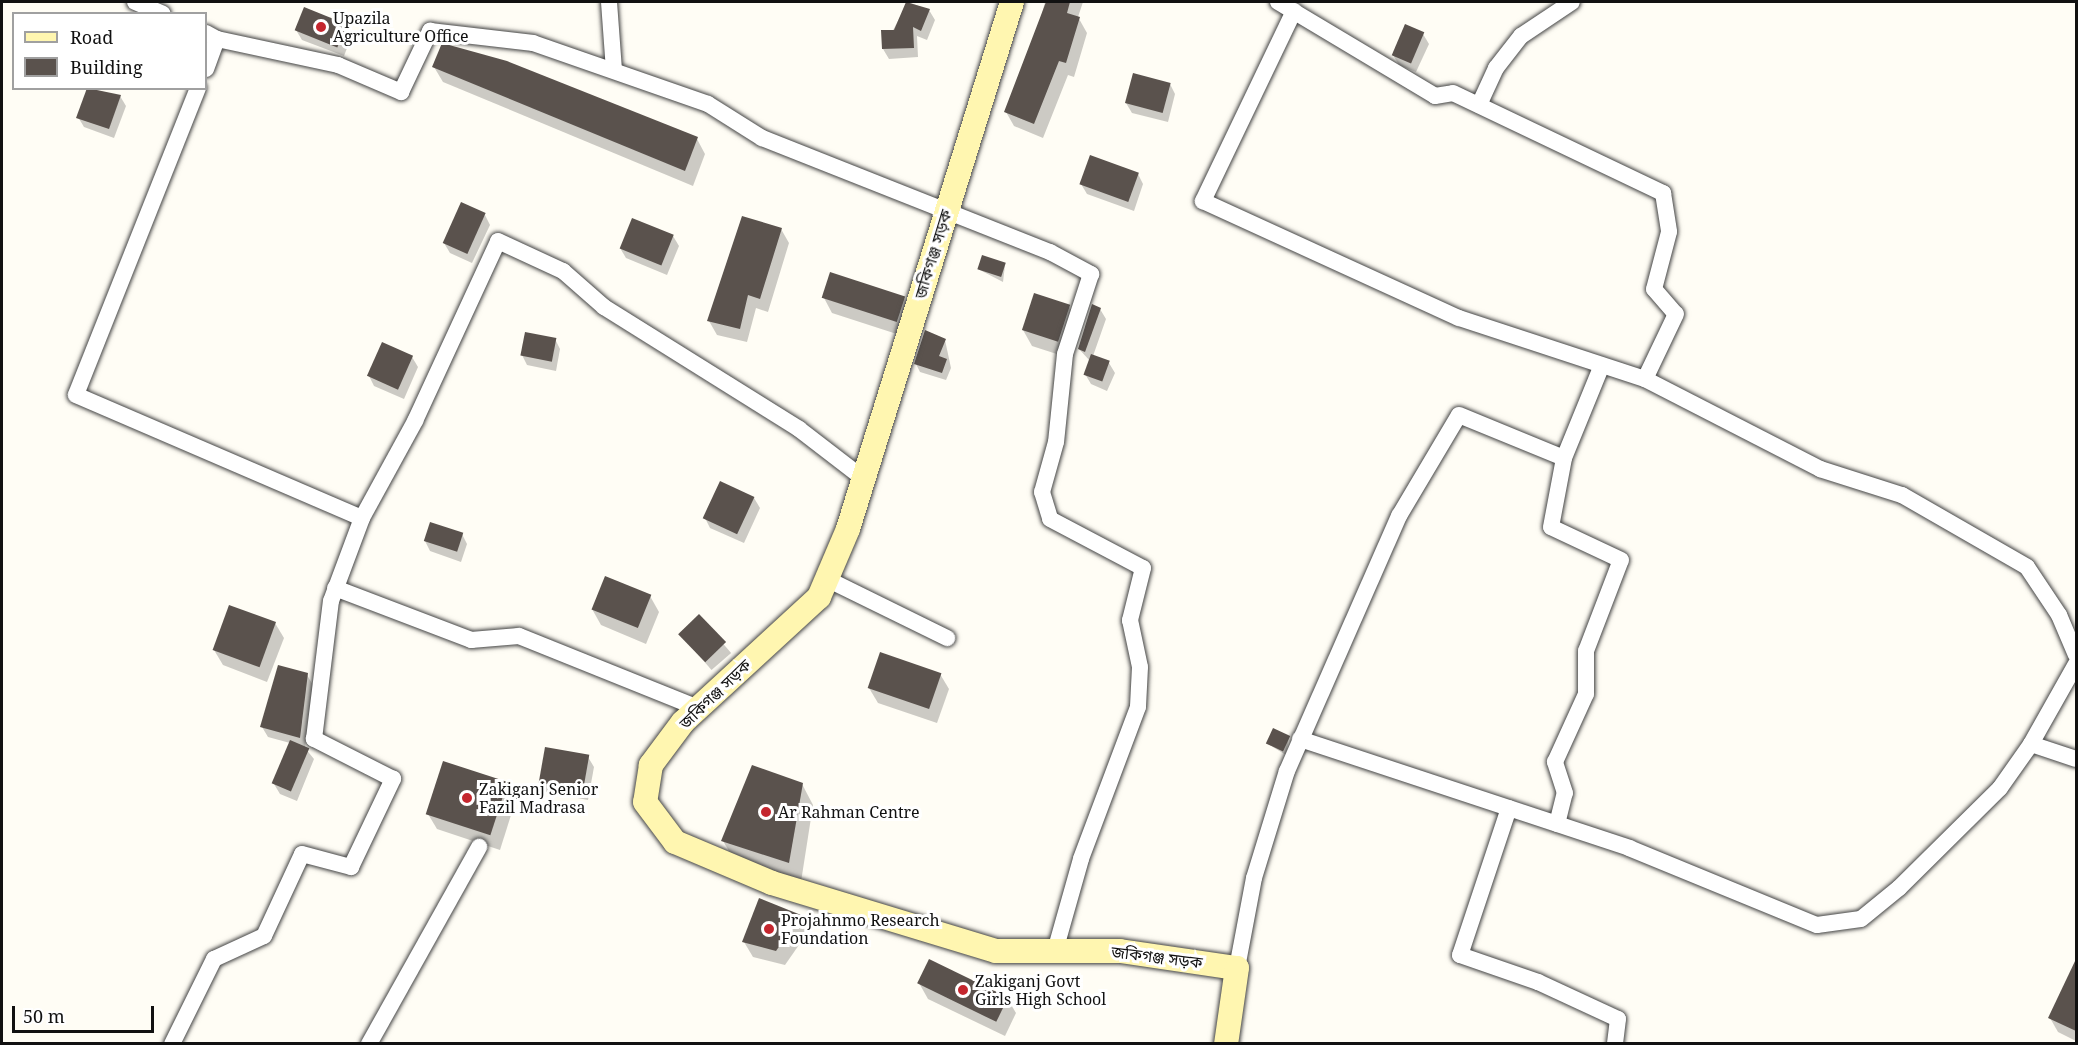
<!DOCTYPE html>
<meta charset="utf-8">
<style>
body{margin:0}
#map{position:relative;width:2078px;height:1045px;overflow:hidden;background:#fffdf5;font-family:"Noto Serif","Noto Sans Bengali",serif}
div>[style]{position:absolute}
.shadow>*{inset:0;background:#0003;transform-origin:0 0}
.building>*{inset:0;background:#5a524d;transform-origin:0 0}
.roads{filter:drop-shadow(0 0 2px #444) drop-shadow(0 0 2px #444)}
.street>*{height:16px;margin:-8px;padding:0 8px;transform-origin:8px;border-radius:8px;background:#fff}
.secondary>*{height:24px;margin:-12px;padding:0 12px;transform-origin:12px;border-radius:12px;background:#fff6b0}
.dots>*{width:16px;height:16px;translate:-50% -50%;box-sizing:border-box;border:3px solid #fff;border-radius:50%}
span{translate:-50% -50%;white-space:nowrap;text-align:center;line-height:1.15;-webkit-text-stroke:6px #fff;paint-order:stroke}
.poi-label{font-size:16px;color:#111}
.left{translate:0 -50%;text-align:left}
.street-label{font-size:16px;color:#111}
.frame{position:absolute;inset:0;border:3px solid #111;pointer-events:none}
.legend{position:absolute;left:12px;top:12px;width:195px;height:78px;box-sizing:border-box;background:#fff;border:2px solid #a0a0a0;margin:0;padding:8px 10px;list-style:none;font-size:18px;color:#111}
.legend li{display:flex;align-items:center;gap:12px;height:30px}
.legend b{width:30px;border:2px solid #a0a0a0}
.scale{position:absolute;left:12px;top:1006px;width:142px;height:27px;box-sizing:border-box;border:3px solid #111;border-top:0;padding-left:8px;font-size:18px;line-height:21px;white-space:nowrap;color:#111;-webkit-text-stroke:4px #fff;paint-order:stroke}
</style>
<div id="map">
<div class="shadow">
<div style="clip-path:polygon(908px 2px,929px 10px,935px 20px,927px 40px,917px 36px,918px 57px,889px 59px,883px 49px)"></div>
<div style="clip-path:polygon(1045px 2px,1083px 2px,1078px 17px,1087px 33px,1074px 77px,1068px 75px,1043px 138px,1014px 126px,1006px 112px,1031px 55px)"></div>
<div style="clip-path:polygon(346px 25px,352px 35px,344px 56px,302px 40px,296px 30px)"></div>
<div style="clip-path:polygon(1423px 34px,1429px 44px,1416px 72px,1399px 65px,1393px 55px)"></div>
<div style="clip-path:polygon(443px 45px,697px 139px,705px 154px,693px 186px,443px 82px,434px 67px)"></div>
<div style="clip-path:polygon(1170px 84px,1175px 94px,1168px 122px,1132px 113px,1126px 103px)"></div>
<div style="clip-path:polygon(88px 88px,120px 96px,126px 106px,114px 138px,84px 127px,78px 117px)"></div>
<div style="clip-path:polygon(1138px 174px,1143px 184px,1134px 211px,1087px 194px,1081px 184px)"></div>
<div style="clip-path:polygon(485px 215px,490px 225px,472px 263px,450px 253px,444px 243px)"></div>
<div style="clip-path:polygon(781px 229px,789px 243px,768px 312px,756px 308px,747px 342px,717px 335px,709px 321px)"></div>
<div style="clip-path:polygon(673px 236px,679px 246px,667px 275px,626px 258px,620px 248px)"></div>
<div style="clip-path:polygon(1005px 265px,1003px 282px,978px 269px)"></div>
<div style="clip-path:polygon(824px 298px,904px 298px,913px 314px,906px 337px,832px 313px)"></div>
<div style="clip-path:polygon(1069px 306px,1078px 322px,1066px 357px,1032px 346px,1023px 330px)"></div>
<div style="clip-path:polygon(1100px 309px,1106px 319px,1093px 356px,1109px 363px,1115px 373px,1107px 391px,1091px 384px,1085px 374px,1090px 361px,1079px 349px)"></div>
<div style="clip-path:polygon(555px 339px,560px 349px,556px 371px,527px 365px,522px 355px)"></div>
<div style="clip-path:polygon(945px 340px,951px 368px,946px 380px,920px 372px,916px 364px)"></div>
<div style="clip-path:polygon(412px 357px,418px 367px,404px 399px,374px 386px,369px 376px)"></div>
<div style="clip-path:polygon(754px 498px,760px 508px,744px 543px,710px 528px,705px 518px)"></div>
<div style="clip-path:polygon(462px 534px,467px 544px,461px 562px,430px 551px,425px 541px)"></div>
<div style="clip-path:polygon(650px 596px,659px 612px,646px 644px,601px 625px,592px 609px)"></div>
<div style="left:699px;top:616px;width:49px;height:26px;rotate:49deg"></div>
<div style="clip-path:polygon(275px 623px,284px 638px,267px 682px,223px 665px,214px 650px)"></div>
<div style="clip-path:polygon(940px 674px,949px 689px,937px 723px,878px 703px,869px 688px)"></div>
<div style="clip-path:polygon(307px 675px,313px 685px,305px 748px,314px 759px,297px 801px,280px 794px,274px 784px,290px 743px,268px 737px,262px 727px)"></div>
<div style="clip-path:polygon(1289px 737px,1286px 755px,1268px 744px)"></div>
<div style="clip-path:polygon(588px 757px,594px 767px,588px 800px,546px 792px,541px 782px)"></div>
<div style="clip-path:polygon(507px 784px,516px 799px,500px 850px,437px 829px,428px 814px)"></div>
<div style="clip-path:polygon(802px 784px,813px 805px,801px 882px,735px 861px,723px 841px)"></div>
<div style="clip-path:polygon(800px 917px,808px 932px,785px 965px,753px 957px,744px 942px)"></div>
<div style="clip-path:polygon(2076px 962px,2076px 1041px,2058px 1032px,2050px 1018px)"></div>
<div style="clip-path:polygon(919px 983px,1007px 998px,1016px 1013px,1005px 1036px,928px 999px)"></div>
</div>
<div class="building">
<div style="clip-path:polygon(906px 2px,930px 9px,921px 31px,913px 27px,914px 48px,882px 49px,881px 30px,894px 30px)"></div>
<div style="clip-path:polygon(1046px 2px,1070px 2px,1067px 13px,1080px 17px,1066px 63px,1059px 61px,1034px 124px,1004px 112px)"></div>
<div style="left:304px;top:7px;width:46px;height:25px;rotate:22deg"></div>
<div style="left:1405px;top:24px;width:21px;height:34px;rotate:23deg"></div>
<div style="clip-path:polygon(442px 43px,507px 61px,698px 137px,685px 171px,432px 67px)"></div>
<div style="left:1133px;top:73px;width:39px;height:31px;rotate:15deg"></div>
<div style="clip-path:polygon(87px 88px,121px 95px,109px 129px,76px 118px)"></div>
<div style="left:1090px;top:155px;width:52px;height:31px;rotate:20deg"></div>
<div style="left:461px;top:202px;width:27px;height:45px;rotate:24deg"></div>
<div style="clip-path:polygon(742px 216px,782px 228px,760px 299px,748px 295px,740px 329px,707px 321px)"></div>
<div style="left:632px;top:218px;width:45px;height:33px;rotate:22deg"></div>
<div style="left:982px;top:255px;width:25px;height:15px;rotate:18deg"></div>
<div style="left:830px;top:272px;width:79px;height:27px;rotate:18deg"></div>
<div style="left:1034px;top:293px;width:38px;height:39px;rotate:18deg"></div>
<div style="clip-path:polygon(1092px 304px,1101px 308px,1085px 352px,1078px 349px)"></div>
<div style="clip-path:polygon(925px 330px,946px 339px,939px 356px,947px 359px,942px 373px,914px 364px)"></div>
<div style="left:525px;top:332px;width:32px;height:24px;rotate:11deg"></div>
<div style="left:382px;top:342px;width:34px;height:37px;rotate:24deg"></div>
<div style="left:1091px;top:354px;width:20px;height:22px;rotate:20deg"></div>
<div style="left:720px;top:481px;width:38px;height:41px;rotate:25deg"></div>
<div style="left:430px;top:522px;width:35px;height:20px;rotate:18deg"></div>
<div style="left:605px;top:576px;width:50px;height:36px;rotate:22deg"></div>
<div style="left:229px;top:605px;width:50px;height:48px;rotate:20deg"></div>
<div style="left:699px;top:614px;width:39px;height:29px;rotate:46deg"></div>
<div style="left:880px;top:652px;width:65px;height:38px;rotate:19deg"></div>
<div style="clip-path:polygon(278px 665px,308px 673px,300px 738px,260px 727px)"></div>
<div style="left:1273px;top:728px;width:19px;height:17px;rotate:25deg"></div>
<div style="left:290px;top:740px;width:21px;height:47px;rotate:23deg"></div>
<div style="left:545px;top:747px;width:45px;height:36px;rotate:10deg"></div>
<div style="left:443px;top:761px;width:68px;height:56px;rotate:18deg"></div>
<div style="clip-path:polygon(752px 765px,803px 783px,789px 863px,721px 841px)"></div>
<div style="clip-path:polygon(759px 898px,801px 915px,776px 951px,742px 942px)"></div>
<div style="left:929px;top:959px;width:88px;height:27px;rotate:26deg"></div>
<div style="clip-path:polygon(2076px 959px,2076px 1031px,2048px 1018px)"></div>
</div>
<div class="roads">
<div class="street">
<div style="left:135px;top:2px;width:30px;rotate:23deg"></div>
<div style="left:609px;top:2px;width:68px;rotate:85.8deg"></div>
<div style="left:1278px;top:2px;width:183px;rotate:30.9deg"></div>
<div style="left:1435px;top:96px;width:18px;rotate:-9deg"></div>
<div style="left:1453px;top:93px;width:233px;rotate:25.5deg"></div>
<div style="left:1663px;top:193px;width:39px;rotate:81deg"></div>
<div style="left:1669px;top:232px;width:59px;rotate:104.7deg"></div>
<div style="left:1654px;top:289px;width:33px;rotate:49deg"></div>
<div style="left:1676px;top:314px;width:72px;rotate:115.5deg"></div>
<div style="left:1294px;top:11px;width:211px;rotate:115.6deg"></div>
<div style="left:1203px;top:201px;width:281px;rotate:24.6deg"></div>
<div style="left:1459px;top:318px;width:196px;rotate:18.2deg"></div>
<div style="left:1645px;top:379px;width:197px;rotate:27.2deg"></div>
<div style="left:1820px;top:469px;width:86px;rotate:17.6deg"></div>
<div style="left:1902px;top:495px;width:144px;rotate:29.9deg"></div>
<div style="left:2027px;top:567px;width:58px;rotate:56.3deg"></div>
<div style="left:2059px;top:615px;width:43px;rotate:67deg"></div>
<div style="left:206px;top:33px;width:13px;rotate:29deg"></div>
<div style="left:217px;top:39px;width:32px;rotate:110deg"></div>
<div style="left:217px;top:39px;width:124px;rotate:12.1deg"></div>
<div style="left:338px;top:65px;width:69px;rotate:23.2deg"></div>
<div style="left:401px;top:92px;width:68px;rotate:-64.6deg"></div>
<div style="left:430px;top:31px;width:104px;rotate:6.6deg"></div>
<div style="left:533px;top:43px;width:185px;rotate:19.2deg"></div>
<div style="left:708px;top:104px;width:64px;rotate:32.2deg"></div>
<div style="left:762px;top:138px;width:310px;rotate:21.6deg"></div>
<div style="left:1050px;top:252px;width:47px;rotate:28.2deg"></div>
<div style="left:1091px;top:274px;width:84px;rotate:108deg"></div>
<div style="left:1065px;top:354px;width:88px;rotate:95.8deg"></div>
<div style="left:1056px;top:442px;width:52px;rotate:105.6deg"></div>
<div style="left:1042px;top:492px;width:28px;rotate:73deg"></div>
<div style="left:1050px;top:519px;width:105px;rotate:27.8deg"></div>
<div style="left:1143px;top:568px;width:54px;rotate:104deg"></div>
<div style="left:1130px;top:620px;width:48px;rotate:78deg"></div>
<div style="left:1140px;top:667px;width:40px;rotate:92.9deg"></div>
<div style="left:1138px;top:707px;width:162px;rotate:110.6deg"></div>
<div style="left:1081px;top:859px;width:96px;rotate:105.8deg"></div>
<div style="left:198px;top:88px;width:330px;rotate:111.7deg"></div>
<div style="left:76px;top:395px;width:311px;rotate:23.3deg"></div>
<div style="left:1479px;top:105px;width:41px;rotate:-65.3deg"></div>
<div style="left:1496px;top:68px;width:41px;rotate:-52deg"></div>
<div style="left:1521px;top:36px;width:61px;rotate:-33.7deg"></div>
<div style="left:827px;top:579px;width:134px;rotate:26.2deg"></div>
<div style="left:335px;top:588px;width:146px;rotate:20.9deg"></div>
<div style="left:471px;top:640px;width:48px;rotate:-4.8deg"></div>
<div style="left:519px;top:636px;width:193px;rotate:21.9deg"></div>
<div style="left:2076px;top:664px;width:92px;rotate:119.4deg"></div>
<div style="left:2031px;top:744px;width:47px;rotate:18.4deg"></div>
<div style="left:1300px;top:739px;width:347px;rotate:18.3deg"></div>
<div style="left:1629px;top:848px;width:203px;rotate:22.3deg"></div>
<div style="left:1817px;top:925px;width:44px;rotate:-7.8deg"></div>
<div style="left:1861px;top:919px;width:49px;rotate:-39.2deg"></div>
<div style="left:1899px;top:888px;width:142px;rotate:-44.7deg"></div>
<div style="left:2000px;top:788px;width:54px;rotate:-54.8deg"></div>
<div style="left:1509px;top:808px;width:155px;rotate:108.4deg"></div>
<div style="left:1460px;top:955px;width:83px;rotate:19.1deg"></div>
<div style="left:1538px;top:982px;width:88px;rotate:24.8deg"></div>
<div style="left:1618px;top:1019px;width:25px;rotate:97deg"></div>
<div style="left:1557px;top:824px;width:32px;rotate:-76deg"></div>
<div style="left:1565px;top:793px;width:33px;rotate:-108deg"></div>
<div style="left:1555px;top:762px;width:75px;rotate:-65.5deg"></div>
<div style="left:1586px;top:694px;width:43px;rotate:-90deg"></div>
<div style="left:1586px;top:651px;width:97px;rotate:-69deg"></div>
<div style="left:1621px;top:560px;width:77px;rotate:-154.8deg"></div>
<div style="left:1551px;top:527px;width:70px;rotate:-79.3deg"></div>
<div style="left:1564px;top:458px;width:100px;rotate:-67.8deg"></div>
<div style="left:1237px;top:968px;width:92px;rotate:-79.3deg"></div>
<div style="left:1254px;top:878px;width:112px;rotate:-72.9deg"></div>
<div style="left:1287px;top:771px;width:279px;rotate:-66.3deg"></div>
<div style="left:1399px;top:516px;width:117px;rotate:-59.3deg"></div>
<div style="left:1459px;top:415px;width:113px;rotate:22.3deg"></div>
<div style="left:172px;top:1044px;width:95px;rotate:-63.7deg"></div>
<div style="left:214px;top:959px;width:55px;rotate:-24.7deg"></div>
<div style="left:264px;top:936px;width:90px;rotate:-65.1deg"></div>
<div style="left:302px;top:854px;width:51px;rotate:14.9deg"></div>
<div style="left:351px;top:867px;width:98px;rotate:-64.5deg"></div>
<div style="left:393px;top:779px;width:89px;rotate:-153.1deg"></div>
<div style="left:314px;top:739px;width:139px;rotate:-83deg"></div>
<div style="left:331px;top:601px;width:89px;rotate:-69.5deg"></div>
<div style="left:362px;top:518px;width:111px;rotate:-61.3deg"></div>
<div style="left:415px;top:421px;width:198px;rotate:-65.2deg"></div>
<div style="left:498px;top:241px;width:72px;rotate:24.8deg"></div>
<div style="left:563px;top:271px;width:55px;rotate:41.3deg"></div>
<div style="left:604px;top:307px;width:230px;rotate:32deg"></div>
<div style="left:799px;top:429px;width:82px;rotate:37.6deg"></div>
<div style="left:369px;top:1044px;width:226px;rotate:-60.8deg"></div>
</div>
<div class="secondary">
<div style="left:1012px;top:2px;width:552px;rotate:107.29deg"></div>
<div style="left:848px;top:529px;width:74px;rotate:113.1deg"></div>
<div style="left:819px;top:597px;width:185px;rotate:137.4deg"></div>
<div style="left:683px;top:722px;width:54px;rotate:126.7deg"></div>
<div style="left:651px;top:765px;width:37px;rotate:99deg"></div>
<div style="left:645px;top:802px;width:50px;rotate:53.1deg"></div>
<div style="left:675px;top:842px;width:105px;rotate:22.9deg"></div>
<div style="left:772px;top:883px;width:234px;rotate:16.9deg"></div>
<div style="left:996px;top:951px;width:124px"></div>
<div style="left:1120px;top:951px;width:118px;rotate:8.3deg"></div>
<div style="left:1237px;top:968px;width:77px;rotate:98.2deg"></div>
</div>
</div>
<div class="dots">
<div style="left:321px;top:27px;background:#c4262e"></div>
<div style="left:467px;top:798px;background:#c4262e"></div>
<div style="left:766px;top:812px;background:#c4262e"></div>
<div style="left:769px;top:929px;background:#c4262e"></div>
<div style="left:963px;top:990px;background:#c4262e"></div>
</div>
<div class="poi-label">
<span class="left" style="left:333px;top:27px">Upazila<br>Agriculture Office</span>
<span class="left" style="left:479px;top:798px">Zakiganj Senior<br>Fazil Madrasa</span>
<span class="left" style="left:778px;top:812px">Ar Rahman Centre</span>
<span class="left" style="left:781px;top:929px">Projahnmo Research<br>Foundation</span>
<span class="left" style="left:975px;top:990px">Zakiganj Govt<br>Girls High School</span>
</div>
<div class="street-label">
<span style="left:933px;top:254px;rotate:-73deg">জকিগঞ্জ সড়ক</span>
<span style="left:715px;top:694px;rotate:-44deg">জকিগঞ্জ সড়ক</span>
<span style="left:1157px;top:957px;rotate:7deg">জকিগঞ্জ সড়ক</span>
</div>
<div class="frame"></div>
<ul class="legend">
<li><b style="height:8px;background:#fff6b0"></b>Road</li>
<li><b style="height:16px;background:#5a524d"></b>Building</li>
</ul>
<div class="scale">50 m</div>
</div>
